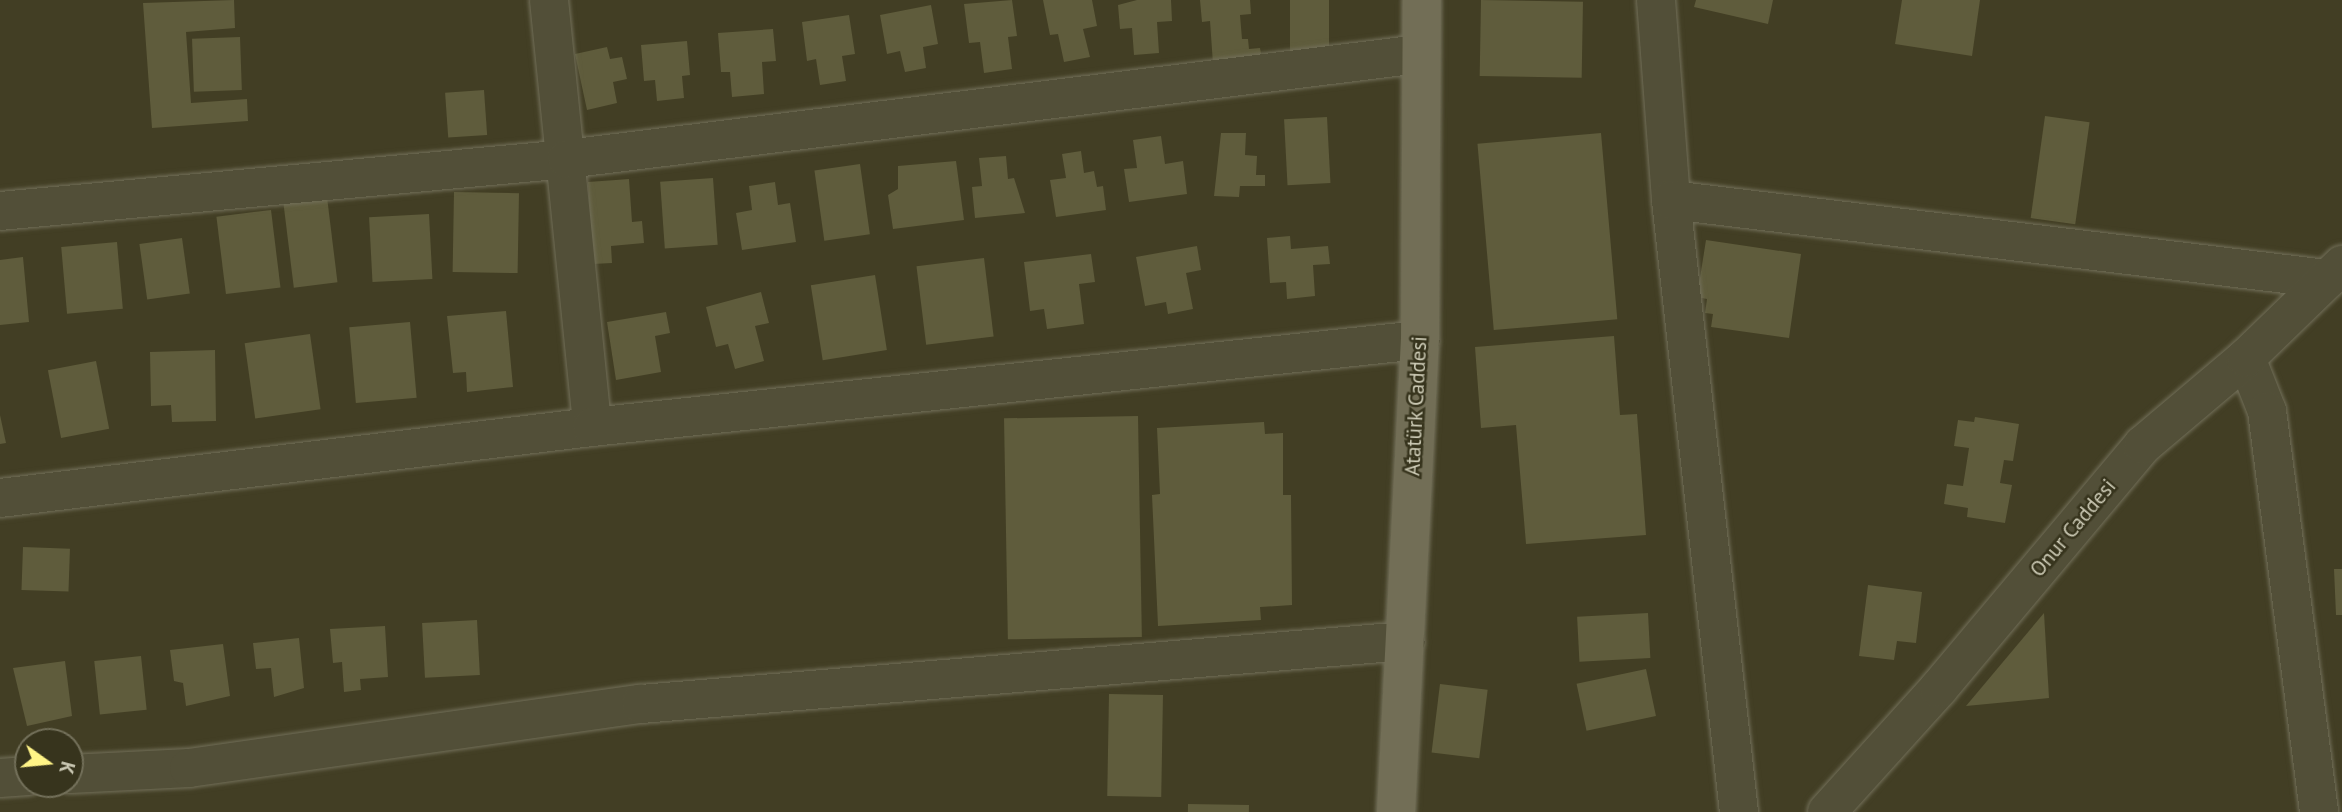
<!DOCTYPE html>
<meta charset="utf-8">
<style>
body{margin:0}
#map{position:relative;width:2342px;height:812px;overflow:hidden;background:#423e24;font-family:"PT Sans",sans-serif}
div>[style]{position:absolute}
.building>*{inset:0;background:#5f5c3c;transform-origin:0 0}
.roads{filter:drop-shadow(0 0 2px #726f59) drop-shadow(0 0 2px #726f59)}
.minor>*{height:38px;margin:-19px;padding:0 19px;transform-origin:19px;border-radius:19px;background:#524f38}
.major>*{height:38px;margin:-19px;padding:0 19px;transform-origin:19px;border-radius:19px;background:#726e56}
span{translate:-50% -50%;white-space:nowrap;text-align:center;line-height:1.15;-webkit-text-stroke:5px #37341d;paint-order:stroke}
.street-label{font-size:21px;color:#cccab5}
.north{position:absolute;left:14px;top:728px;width:70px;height:70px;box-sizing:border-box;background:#37341d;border:2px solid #73705a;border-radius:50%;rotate:105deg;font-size:19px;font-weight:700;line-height:28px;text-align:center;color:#cccab5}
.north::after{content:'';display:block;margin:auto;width:24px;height:32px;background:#fff487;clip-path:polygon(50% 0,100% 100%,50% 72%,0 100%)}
</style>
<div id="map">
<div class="building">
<div style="clip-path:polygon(234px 0,235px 28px,186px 32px,191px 103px,247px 99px,248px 121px,152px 128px,143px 3px)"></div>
<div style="clip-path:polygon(1012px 0,1017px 36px,1008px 37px,1012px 69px,984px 73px,980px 42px,969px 43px,964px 4px)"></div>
<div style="clip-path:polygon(1043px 0,1092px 0,1097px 26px,1083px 29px,1090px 57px,1064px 62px,1058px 34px,1050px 35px)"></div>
<div style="clip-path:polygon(1137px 0,1171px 0,1172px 21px,1157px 22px,1159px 53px,1134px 55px,1132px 28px,1120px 29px,1118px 5px)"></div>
<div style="clip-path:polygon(1200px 0,1250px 0,1251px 14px,1240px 15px,1242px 39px,1248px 39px,1249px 49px,1260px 48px,1262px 59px,1213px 64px,1210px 21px,1202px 22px)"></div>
<div style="left:1290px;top:0;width:39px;height:54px"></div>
<div style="left:1481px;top:0;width:102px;height:76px;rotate:1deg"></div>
<div style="clip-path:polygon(1696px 0,1773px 0,1768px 24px,1694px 7px)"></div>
<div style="clip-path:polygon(1902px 0,1980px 0,1972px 56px,1895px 44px)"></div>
<div style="clip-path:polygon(931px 5px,938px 44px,923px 47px,926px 68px,905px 72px,900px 51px,887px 54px,880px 15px)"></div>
<div style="clip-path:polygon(849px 15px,855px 54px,842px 56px,846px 81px,820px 85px,816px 59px,807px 61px,802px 22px)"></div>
<div style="clip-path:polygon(773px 29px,776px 61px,762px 62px,764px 94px,732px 97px,730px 72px,721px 72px,718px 33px)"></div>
<div style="left:240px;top:37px;width:53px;height:48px;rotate:88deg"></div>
<div style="clip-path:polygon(687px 41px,690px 75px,682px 76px,684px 98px,657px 101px,655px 80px,644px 81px,641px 45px)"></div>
<div style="clip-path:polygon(607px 47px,610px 59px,622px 57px,627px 79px,613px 82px,617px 103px,587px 110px,575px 54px)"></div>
<div style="left:484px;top:90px;width:45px;height:39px;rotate:86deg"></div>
<div style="left:2045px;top:116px;width:45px;height:103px;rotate:8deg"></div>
<div style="left:1327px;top:117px;width:66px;height:43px;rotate:87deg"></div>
<div style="clip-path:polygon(1221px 133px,1246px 133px,1245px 155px,1257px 156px,1256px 175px,1265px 175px,1265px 186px,1240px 186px,1239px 197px,1214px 196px)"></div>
<div style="left:1601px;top:133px;width:187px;height:124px;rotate:85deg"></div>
<div style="clip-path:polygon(1161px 136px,1165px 164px,1183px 161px,1187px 194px,1129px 202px,1124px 169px,1137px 168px,1133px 140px)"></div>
<div style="clip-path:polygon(1081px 151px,1084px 173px,1094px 171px,1097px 187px,1103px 186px,1106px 210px,1056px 217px,1050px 180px,1066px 178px,1062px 154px)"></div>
<div style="clip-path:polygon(1006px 156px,1008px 179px,1014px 178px,1025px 213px,975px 218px,972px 187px,982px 186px,979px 158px)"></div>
<div style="clip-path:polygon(956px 161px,964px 220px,893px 229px,888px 195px,898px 189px,898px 166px)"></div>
<div style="left:860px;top:164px;width:71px;height:46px;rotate:82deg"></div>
<div style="left:713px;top:178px;width:67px;height:53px;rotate:86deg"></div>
<div style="clip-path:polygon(629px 179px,632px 222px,642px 221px,644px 243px,611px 246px,612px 263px,593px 264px,588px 182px)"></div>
<div style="clip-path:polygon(775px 182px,778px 205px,790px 203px,796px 242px,742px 250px,736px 213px,752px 210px,749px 186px)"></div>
<div style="left:454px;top:192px;width:65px;height:80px;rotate:1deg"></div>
<div style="left:327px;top:197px;width:86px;height:44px;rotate:83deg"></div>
<div style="left:271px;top:210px;width:78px;height:55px;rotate:83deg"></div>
<div style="left:429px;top:214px;width:65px;height:60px;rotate:87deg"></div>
<div style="clip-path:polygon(1290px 236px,1291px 249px,1328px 246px,1330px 264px,1313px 265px,1315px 296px,1287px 299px,1286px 282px,1270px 283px,1267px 238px)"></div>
<div style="left:182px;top:238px;width:56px;height:43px;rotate:82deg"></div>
<div style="clip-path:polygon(1706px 240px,1801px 254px,1789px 338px,1711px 327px,1713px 314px,1705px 313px,1707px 299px,1697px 297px)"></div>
<div style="left:117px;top:242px;width:67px;height:56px;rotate:85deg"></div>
<div style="clip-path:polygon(1197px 246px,1201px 270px,1186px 273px,1193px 309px,1168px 314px,1166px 302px,1145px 306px,1136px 257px)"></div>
<div style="clip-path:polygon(1091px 254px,1095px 282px,1079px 284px,1084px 324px,1047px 329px,1044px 309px,1030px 311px,1024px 262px)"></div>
<div style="clip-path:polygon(23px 257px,29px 322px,0 325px,0 260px)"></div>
<div style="left:984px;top:258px;width:79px;height:68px;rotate:83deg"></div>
<div style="left:875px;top:275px;width:76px;height:65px;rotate:81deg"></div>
<div style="clip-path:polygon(761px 292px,769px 323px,755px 326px,764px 361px,735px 369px,728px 344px,716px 347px,706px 307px)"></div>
<div style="clip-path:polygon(506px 311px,513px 387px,467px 392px,466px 372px,453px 373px,447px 316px)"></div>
<div style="clip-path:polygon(666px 312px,670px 333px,655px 336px,661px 372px,616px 380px,607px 322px)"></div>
<div style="left:410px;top:322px;width:76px;height:61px;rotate:85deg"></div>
<div style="left:310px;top:334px;width:76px;height:66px;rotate:82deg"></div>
<div style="clip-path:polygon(1614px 336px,1620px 415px,1637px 414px,1646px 535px,1526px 544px,1516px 425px,1481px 428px,1475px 347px)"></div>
<div style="clip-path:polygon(215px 350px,216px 421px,172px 422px,171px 405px,151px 406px,150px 352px)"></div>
<div style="left:96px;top:361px;width:69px;height:49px;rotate:79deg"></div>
<div style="clip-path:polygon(0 415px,6px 443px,0 444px)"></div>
<div style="left:1138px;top:416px;width:221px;height:134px;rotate:89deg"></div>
<div style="clip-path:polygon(1975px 417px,2019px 424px,2013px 461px,2004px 460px,2000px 483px,2012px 485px,2005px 523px,1967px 517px,1968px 508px,1944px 504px,1947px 484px,1963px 486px,1969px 448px,1954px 446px,1958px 420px,1974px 422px)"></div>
<div style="clip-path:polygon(1264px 422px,1265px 434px,1283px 433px,1283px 495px,1291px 495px,1292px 605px,1260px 607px,1261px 620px,1158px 626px,1152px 495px,1160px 494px,1157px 428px)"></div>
<div style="left:23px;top:547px;width:47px;height:43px;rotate:2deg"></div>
<div style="clip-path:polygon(2334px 569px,2342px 569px,2342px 615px,2336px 615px)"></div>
<div style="clip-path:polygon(1868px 585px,1922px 592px,1916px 643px,1897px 641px,1894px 660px,1859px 656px)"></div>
<div style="left:1648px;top:613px;width:45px;height:71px;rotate:87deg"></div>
<div style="clip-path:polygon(2044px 613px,2049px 698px,1966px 706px)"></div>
<div style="left:477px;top:620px;width:55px;height:55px;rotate:87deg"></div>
<div style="clip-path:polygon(385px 626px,388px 677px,360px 679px,361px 690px,344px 692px,342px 662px,333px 663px,330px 629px)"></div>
<div style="clip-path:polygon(299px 638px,304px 688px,274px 697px,271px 668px,256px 669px,253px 643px)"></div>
<div style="clip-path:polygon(223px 644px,230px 696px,186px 706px,183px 683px,174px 681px,170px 650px)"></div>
<div style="left:141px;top:656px;width:54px;height:47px;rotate:84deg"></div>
<div style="clip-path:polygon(65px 661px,72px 716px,27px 726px,13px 668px)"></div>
<div style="left:1646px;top:669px;width:48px;height:71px;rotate:78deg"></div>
<div style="left:1440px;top:684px;width:48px;height:69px;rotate:7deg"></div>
<div style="left:1109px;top:694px;width:54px;height:102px;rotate:1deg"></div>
<div style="left:1188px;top:804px;width:61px;height:8px;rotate:1deg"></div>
</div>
<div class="roads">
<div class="minor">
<div style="left:549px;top:0;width:429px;rotate:84.2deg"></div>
<div style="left:1656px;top:0;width:201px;rotate:85.7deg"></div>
<div style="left:1671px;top:200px;width:616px;rotate:83.66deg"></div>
<div style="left:1671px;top:200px;width:661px;rotate:6.87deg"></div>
<div style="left:0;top:211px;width:569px;rotate:-5.24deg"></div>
<div style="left:567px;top:159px;width:859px;rotate:-7.02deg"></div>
<div style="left:2246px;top:358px;width:57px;rotate:68.4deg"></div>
<div style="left:2267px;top:411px;width:404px;rotate:82.6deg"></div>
<div style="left:0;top:498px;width:596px;rotate:-6.84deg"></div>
<div style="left:592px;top:427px;width:833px;rotate:-6deg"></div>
<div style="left:70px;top:774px;width:119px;rotate:-2.9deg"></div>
<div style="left:189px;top:768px;width:457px;rotate:-8.1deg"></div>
<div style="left:641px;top:704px;width:767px;rotate:-4.71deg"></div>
<div style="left:0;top:778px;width:28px;rotate:-4deg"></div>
<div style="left:1827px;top:812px;width:167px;rotate:-47.9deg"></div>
<div style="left:1939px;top:688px;width:317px;rotate:-50deg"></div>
<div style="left:2143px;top:445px;width:135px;rotate:-40.2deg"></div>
<div style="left:2246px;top:358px;width:134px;rotate:-44.1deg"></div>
</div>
<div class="major">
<div style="left:1396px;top:812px;width:473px;rotate:-87.1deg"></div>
<div style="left:1420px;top:340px;width:340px;rotate:-89.7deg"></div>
</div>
</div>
<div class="street-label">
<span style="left:1416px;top:406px;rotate:-87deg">Atatürk Caddesi</span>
<span style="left:2073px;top:528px;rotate:-50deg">Onur Caddesi</span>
</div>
<div class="north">K</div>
</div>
